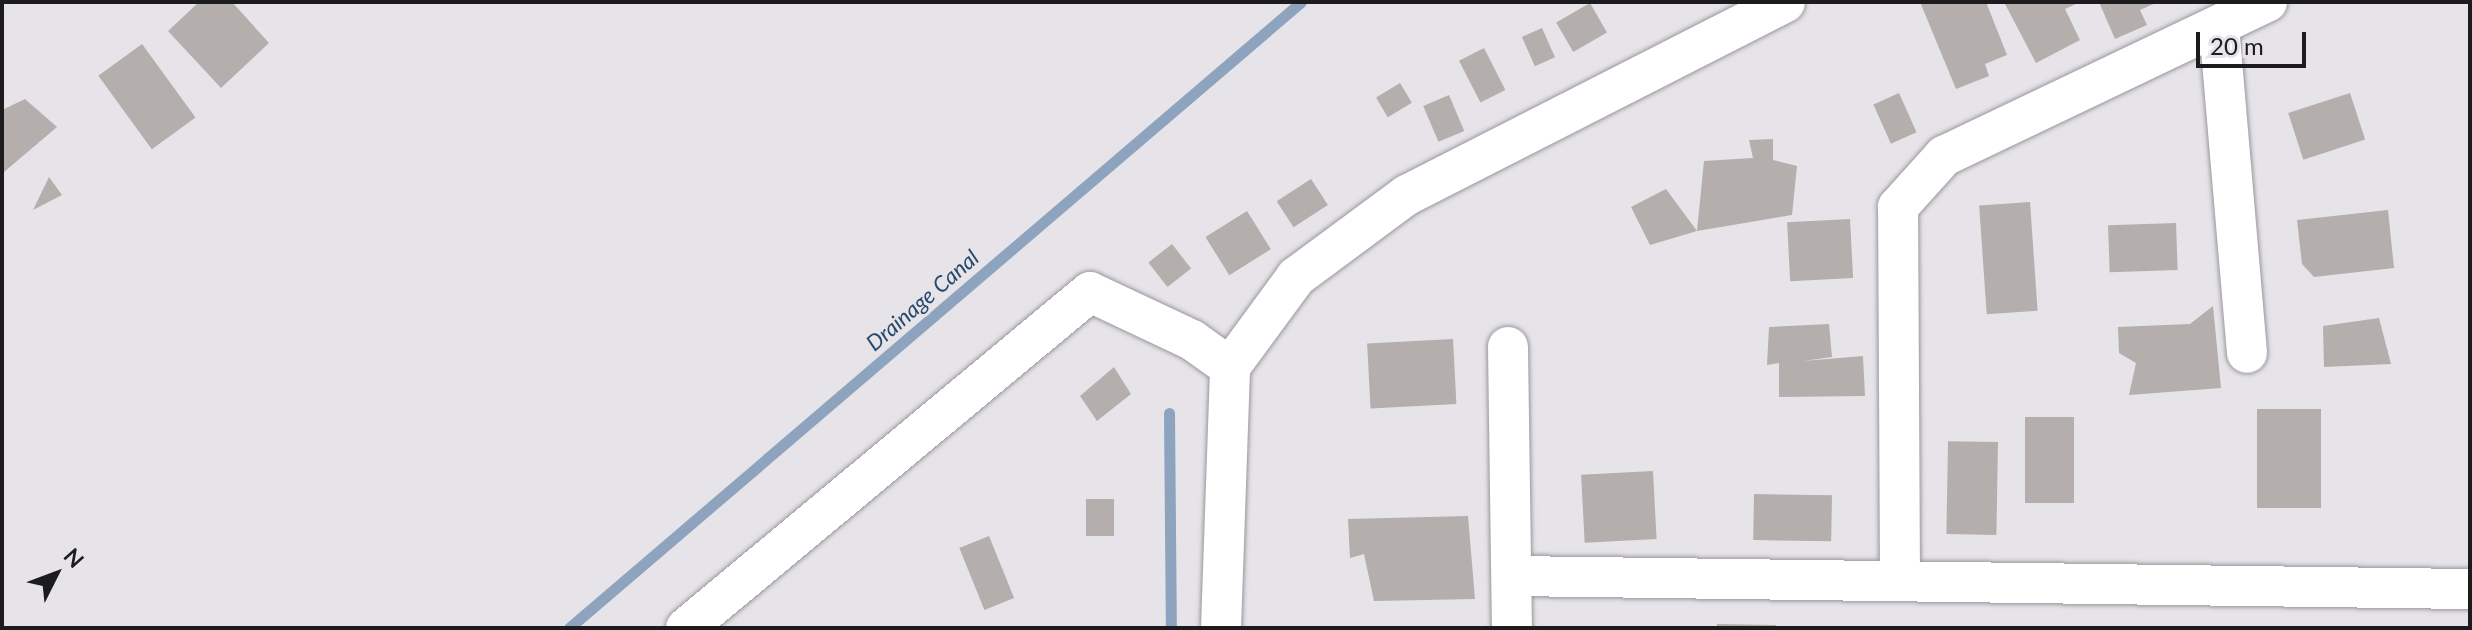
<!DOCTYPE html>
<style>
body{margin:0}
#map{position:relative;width:2472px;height:630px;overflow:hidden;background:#e6e4e9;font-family:Lato,sans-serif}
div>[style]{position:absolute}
.stream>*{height:11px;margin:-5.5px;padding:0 5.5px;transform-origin:5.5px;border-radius:5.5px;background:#8ea3bd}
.building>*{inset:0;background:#b4aead;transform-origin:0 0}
.roads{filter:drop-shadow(0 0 2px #99979c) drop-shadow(0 0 2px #99979c)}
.minor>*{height:40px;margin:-20px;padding:0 20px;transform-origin:20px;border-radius:20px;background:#fff}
span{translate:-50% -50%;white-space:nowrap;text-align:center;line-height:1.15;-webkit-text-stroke:6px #e6e4e9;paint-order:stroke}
.water-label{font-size:22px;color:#27486d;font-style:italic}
.frame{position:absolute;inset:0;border:4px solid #1c1c1e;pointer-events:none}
.north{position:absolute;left:16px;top:534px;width:80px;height:80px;-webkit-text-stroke:6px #e6e4e9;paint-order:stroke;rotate:48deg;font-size:22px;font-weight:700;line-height:32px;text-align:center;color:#1c1c1e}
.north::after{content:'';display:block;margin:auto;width:28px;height:36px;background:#1c1c1e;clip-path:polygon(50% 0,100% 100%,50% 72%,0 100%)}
.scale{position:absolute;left:2196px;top:32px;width:110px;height:36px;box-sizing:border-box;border:4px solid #1c1c1e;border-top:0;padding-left:10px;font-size:24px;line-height:28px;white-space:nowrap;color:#1c1c1e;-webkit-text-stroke:6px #e6e4e9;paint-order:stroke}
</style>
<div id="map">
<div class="stream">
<div style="left:1169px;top:413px;width:215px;rotate:89.5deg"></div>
<div style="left:569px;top:628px;width:963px;rotate:-40.54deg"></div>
</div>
<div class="building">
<div style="clip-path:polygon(199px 2px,232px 2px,269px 43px,221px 88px,168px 31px)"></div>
<div style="clip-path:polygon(1920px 2px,1986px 2px,2007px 55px,1985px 64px,1989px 76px,1956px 89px)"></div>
<div style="clip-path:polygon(2004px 2px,2080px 2px,2065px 9px,2080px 40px,2036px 63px)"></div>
<div style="clip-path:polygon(2099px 2px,2158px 2px,2140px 10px,2147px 25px,2115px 39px)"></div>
<div style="left:1590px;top:3px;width:34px;height:39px;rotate:60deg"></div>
<div style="left:1542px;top:28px;width:32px;height:22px;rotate:66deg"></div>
<div style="left:142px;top:44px;width:91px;height:54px;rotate:54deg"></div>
<div style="left:1484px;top:48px;width:47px;height:28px;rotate:63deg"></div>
<div style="left:1400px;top:83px;width:23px;height:28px;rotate:59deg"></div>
<div style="left:1899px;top:93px;width:43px;height:28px;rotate:66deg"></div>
<div style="left:2350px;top:93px;width:49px;height:65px;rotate:72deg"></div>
<div style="left:1449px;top:95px;width:39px;height:28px;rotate:67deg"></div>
<div style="clip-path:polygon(25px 99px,57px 127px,4px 172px,2px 110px)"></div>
<div style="clip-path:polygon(1773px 139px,1773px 160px,1797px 166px,1792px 215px,1697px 231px,1704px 161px,1753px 158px,1749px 140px)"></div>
<div style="clip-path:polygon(49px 177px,62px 195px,33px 210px)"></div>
<div style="left:1311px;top:179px;width:31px;height:41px;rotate:57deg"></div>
<div style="clip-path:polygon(1666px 189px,1697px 231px,1650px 245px,1631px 207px)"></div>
<div style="left:2030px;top:202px;width:109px;height:51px;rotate:86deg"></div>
<div style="clip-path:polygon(2388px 210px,2394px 268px,2314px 277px,2302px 264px,2297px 220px)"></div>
<div style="left:1247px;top:211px;width:45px;height:49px;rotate:58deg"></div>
<div style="left:1850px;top:219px;width:59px;height:63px;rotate:87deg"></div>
<div style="left:2176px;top:223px;width:47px;height:68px;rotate:88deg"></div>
<div style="left:1172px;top:244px;width:31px;height:30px;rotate:52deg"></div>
<div style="clip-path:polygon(2213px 306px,2221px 388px,2129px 395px,2136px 363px,2119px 353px,2118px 327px,2190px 324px)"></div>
<div style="clip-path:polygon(2379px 318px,2391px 364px,2324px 367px,2323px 326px)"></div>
<div style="clip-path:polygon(1829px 324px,1832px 357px,1803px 361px,1863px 356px,1865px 396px,1779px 397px,1779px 363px,1767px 365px,1769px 327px)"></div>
<div style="left:1453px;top:339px;width:65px;height:86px;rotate:87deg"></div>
<div style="clip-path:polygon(1114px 367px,1131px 394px,1097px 421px,1080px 396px)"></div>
<div style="left:2257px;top:409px;width:64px;height:99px"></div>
<div style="left:2025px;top:417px;width:49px;height:86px"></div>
<div style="left:1998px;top:442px;width:93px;height:50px;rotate:91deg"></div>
<div style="left:1653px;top:471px;width:68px;height:72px;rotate:87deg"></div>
<div style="left:1754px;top:494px;width:78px;height:46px;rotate:1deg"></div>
<div style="left:1086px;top:499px;width:28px;height:37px"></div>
<div style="clip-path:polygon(1468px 516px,1475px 599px,1374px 601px,1364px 554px,1350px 558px,1348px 519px)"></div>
<div style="left:989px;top:536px;width:67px;height:32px;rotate:68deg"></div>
<div style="clip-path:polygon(1717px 624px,1776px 625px,1776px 628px,1717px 628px)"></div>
</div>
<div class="roads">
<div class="minor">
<div style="left:2219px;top:26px;width:328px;rotate:85.1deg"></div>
<div style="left:1508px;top:347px;width:281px;rotate:89.2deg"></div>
<div style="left:1512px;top:576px;width:958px;rotate:0.78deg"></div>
<div style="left:1900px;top:577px;width:370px;rotate:-90.3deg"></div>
<div style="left:1898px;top:207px;width:69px;rotate:-48deg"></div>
<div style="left:1944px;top:156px;width:358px;rotate:-25.5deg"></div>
<div style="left:686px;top:628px;width:525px;rotate:-39.75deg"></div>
<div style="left:1090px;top:292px;width:113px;rotate:25.2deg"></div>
<div style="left:1192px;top:340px;width:47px;rotate:35.4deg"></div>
<div style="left:1221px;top:628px;width:261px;rotate:-88deg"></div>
<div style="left:1230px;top:367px;width:112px;rotate:-53.7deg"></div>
<div style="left:1296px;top:277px;width:138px;rotate:-36.5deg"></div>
<div style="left:1407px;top:195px;width:424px;rotate:-27deg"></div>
</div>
</div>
<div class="water-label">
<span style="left:922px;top:300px;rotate:-41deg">Drainage Canal</span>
</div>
<div class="frame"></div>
<div class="north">N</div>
<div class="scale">20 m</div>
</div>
